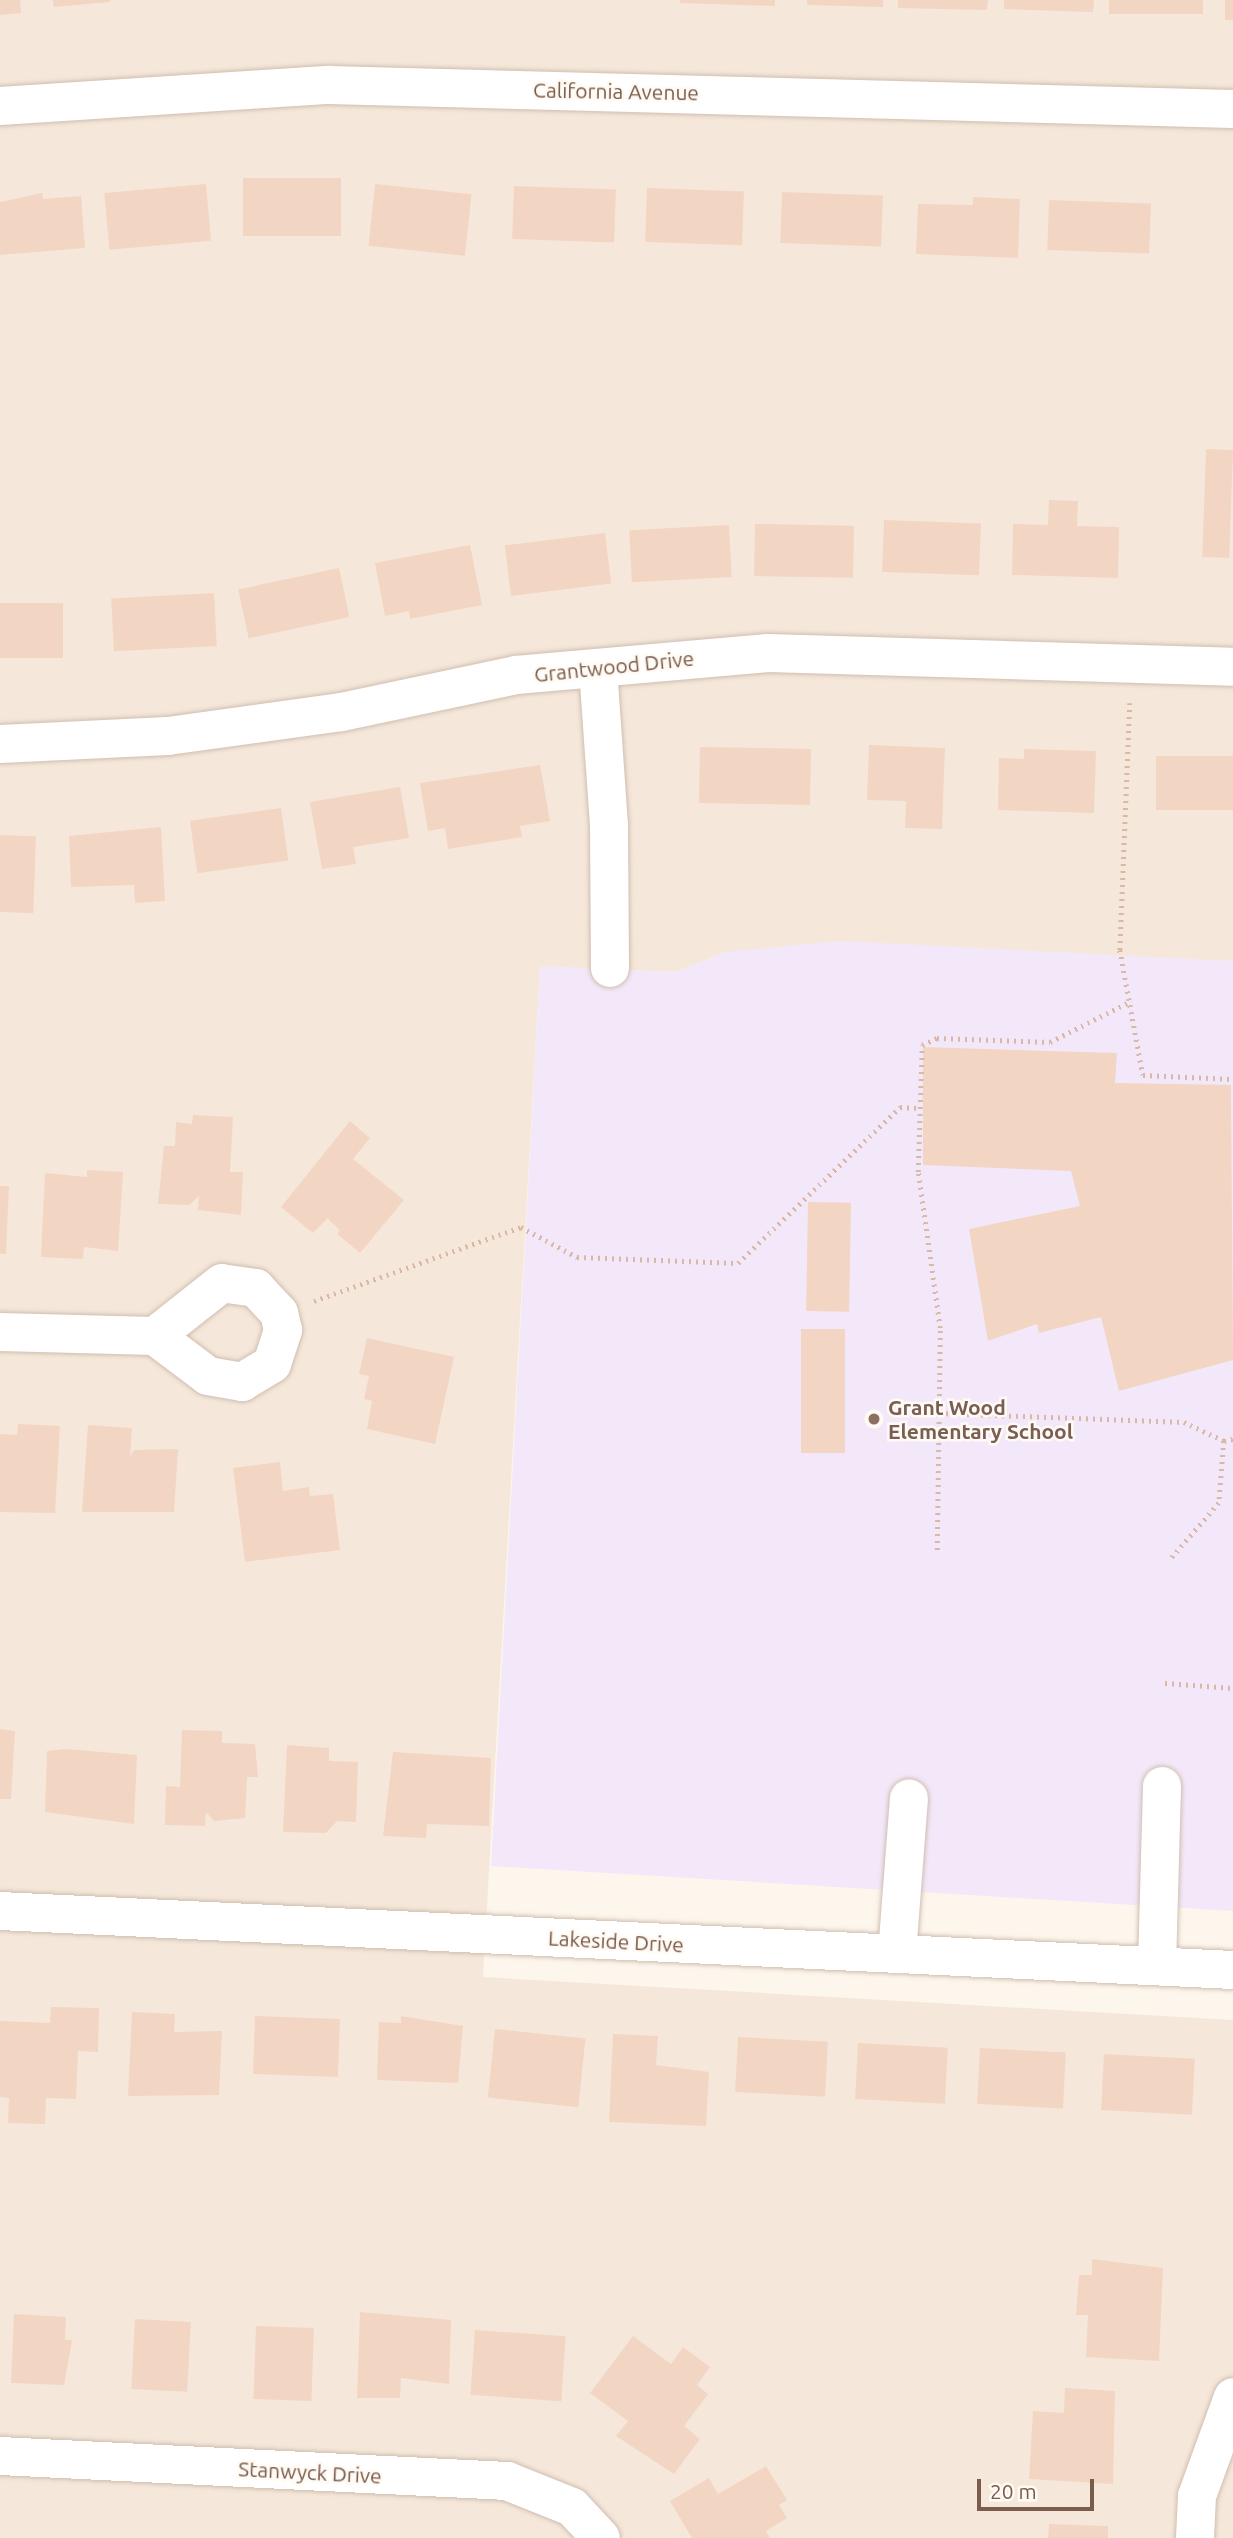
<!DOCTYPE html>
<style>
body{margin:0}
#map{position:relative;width:1233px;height:2538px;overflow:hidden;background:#fdf6ec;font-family:Ubuntu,sans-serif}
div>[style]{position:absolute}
.residential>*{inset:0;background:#f5e8da}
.education>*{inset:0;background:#f3e8fa}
.building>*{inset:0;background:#f3d5c3;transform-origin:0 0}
.path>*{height:4.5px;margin-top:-2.25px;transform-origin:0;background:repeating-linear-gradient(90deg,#d9b8a5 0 2px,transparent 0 7px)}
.roads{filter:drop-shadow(0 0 2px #d1beb0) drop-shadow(0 0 2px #d1beb0)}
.minor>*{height:38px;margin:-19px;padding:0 19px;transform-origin:19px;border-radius:19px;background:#fff}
.dots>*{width:19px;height:19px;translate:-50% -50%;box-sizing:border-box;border:4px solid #fffaf3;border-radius:50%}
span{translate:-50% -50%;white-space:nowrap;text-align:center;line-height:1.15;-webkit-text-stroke:5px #fffaf3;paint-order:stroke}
.street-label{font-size:21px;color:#7a5c4d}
.education-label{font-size:21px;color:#785e54;font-weight:700}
.left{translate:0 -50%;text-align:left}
.scale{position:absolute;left:977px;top:2479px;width:117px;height:32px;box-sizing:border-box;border:4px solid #7a5c4d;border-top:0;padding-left:9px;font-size:21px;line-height:24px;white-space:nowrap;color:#7a5c4d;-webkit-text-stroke:5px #fffaf3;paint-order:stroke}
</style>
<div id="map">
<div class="residential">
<div style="clip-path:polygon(0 0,1233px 0,1233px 961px,726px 952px,676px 972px,540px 967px,483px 1977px,1233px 2020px,1233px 2538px,0 2538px)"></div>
</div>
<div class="education">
<div style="clip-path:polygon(839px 941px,1233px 961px,1233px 1911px,491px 1866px,540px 966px,676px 972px,726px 952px)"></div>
</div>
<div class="building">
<div style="clip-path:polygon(0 0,20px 0,21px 13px,0 15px)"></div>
<div style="clip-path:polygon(53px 0,110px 0,110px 2px,54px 7px)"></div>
<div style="clip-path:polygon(680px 0,775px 0,775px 6px,680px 3px)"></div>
<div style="clip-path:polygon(807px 0,883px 0,883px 7px,807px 5px)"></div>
<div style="clip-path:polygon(898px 0,988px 0,987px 10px,898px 8px)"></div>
<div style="clip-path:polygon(1004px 0,1094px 0,1093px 12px,1004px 9px)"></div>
<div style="left:1109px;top:0;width:94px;height:14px"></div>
<div style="left:1225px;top:0;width:8px;height:20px"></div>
<div style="left:341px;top:178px;width:58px;height:98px;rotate:90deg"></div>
<div style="left:206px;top:184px;width:57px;height:102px;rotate:85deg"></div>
<div style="left:375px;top:184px;width:97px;height:62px;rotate:6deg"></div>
<div style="left:514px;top:186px;width:102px;height:53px;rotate:2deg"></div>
<div style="left:647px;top:188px;width:97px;height:54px;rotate:2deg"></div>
<div style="left:782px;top:192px;width:101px;height:51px;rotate:2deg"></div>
<div style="clip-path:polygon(42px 193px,43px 199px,81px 196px,85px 248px,0 255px,0 202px)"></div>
<div style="clip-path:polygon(973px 197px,1020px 199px,1018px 258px,916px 254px,918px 204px,973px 205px)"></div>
<div style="left:1049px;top:200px;width:102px;height:50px;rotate:2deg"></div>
<div style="left:1206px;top:449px;width:27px;height:108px;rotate:2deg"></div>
<div style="clip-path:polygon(1049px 500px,1078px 501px,1077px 526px,1119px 527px,1118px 578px,1012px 575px,1013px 524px,1048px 525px)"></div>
<div style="left:884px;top:520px;width:97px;height:52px;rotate:2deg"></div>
<div style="left:755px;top:524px;width:99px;height:52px;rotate:1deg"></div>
<div style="left:729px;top:525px;width:52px;height:100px;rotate:87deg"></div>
<div style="left:605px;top:533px;width:51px;height:101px;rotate:83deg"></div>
<div style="clip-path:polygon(470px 545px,482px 605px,410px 619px,409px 611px,385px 616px,375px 563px)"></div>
<div style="left:339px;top:568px;width:50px;height:103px;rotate:78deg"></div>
<div style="left:214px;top:593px;width:53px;height:103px;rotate:87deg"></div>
<div style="left:0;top:603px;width:63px;height:55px"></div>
<div style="clip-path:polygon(869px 745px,945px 748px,942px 829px,905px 828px,906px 801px,867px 800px)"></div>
<div style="left:700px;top:747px;width:111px;height:56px;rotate:1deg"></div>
<div style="clip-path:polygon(1024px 749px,1096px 751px,1094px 813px,998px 810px,999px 758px,1024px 759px)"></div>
<div style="left:1233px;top:756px;width:54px;height:77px;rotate:90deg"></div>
<div style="clip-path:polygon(540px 765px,550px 821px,520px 826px,522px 837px,448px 849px,445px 828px,428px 831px,420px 783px)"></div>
<div style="clip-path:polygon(400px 787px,409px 838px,353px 847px,356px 864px,322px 869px,310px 802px)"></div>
<div style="left:281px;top:808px;width:53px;height:92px;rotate:82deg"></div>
<div style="clip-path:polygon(161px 827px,165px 901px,135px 903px,134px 885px,71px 887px,69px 836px)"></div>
<div style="left:0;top:835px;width:36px;height:77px;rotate:2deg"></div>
<div style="clip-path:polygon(923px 1047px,1117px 1053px,1115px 1083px,1231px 1085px,1233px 1360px,1119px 1391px,1101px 1317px,1039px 1333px,1037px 1324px,988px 1341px,969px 1229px,1080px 1206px,1071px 1171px,923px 1165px)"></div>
<div style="clip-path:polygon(193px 1115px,233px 1117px,230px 1172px,243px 1172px,241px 1215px,198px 1210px,199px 1196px,189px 1205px,158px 1204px,164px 1146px,175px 1146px,176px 1122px,192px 1124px)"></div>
<div style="clip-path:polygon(350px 1121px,370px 1138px,353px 1159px,404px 1200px,360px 1253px,337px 1234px,340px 1230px,328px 1219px,332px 1214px,313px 1233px,281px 1207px)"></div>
<div style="clip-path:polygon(87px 1170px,123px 1172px,118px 1251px,84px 1247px,83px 1259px,41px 1257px,45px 1173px,87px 1177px)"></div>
<div style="clip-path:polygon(0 1186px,9px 1186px,6px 1254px,0 1254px)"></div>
<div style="left:808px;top:1202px;width:43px;height:109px;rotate:1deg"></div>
<div style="left:801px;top:1329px;width:44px;height:124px"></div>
<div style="clip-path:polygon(367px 1338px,454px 1357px,435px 1444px,367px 1429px,372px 1401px,364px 1399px,369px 1376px,359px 1374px)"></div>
<div style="clip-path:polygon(18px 1424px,60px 1426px,55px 1513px,0 1512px,0 1434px,17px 1435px)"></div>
<div style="clip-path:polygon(88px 1425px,132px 1428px,130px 1457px,134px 1450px,178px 1449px,174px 1512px,82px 1512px)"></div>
<div style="clip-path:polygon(280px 1462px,283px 1491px,309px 1487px,310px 1496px,333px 1494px,340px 1550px,245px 1562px,233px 1468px)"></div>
<div style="clip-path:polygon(0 1729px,15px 1731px,11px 1799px,0 1799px)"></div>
<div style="clip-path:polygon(182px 1730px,222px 1731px,222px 1743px,255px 1744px,258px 1777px,247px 1777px,245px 1818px,214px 1821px,206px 1812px,205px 1826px,165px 1825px,166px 1786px,180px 1787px)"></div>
<div style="clip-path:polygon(287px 1745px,329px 1748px,329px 1761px,358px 1762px,356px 1822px,337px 1821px,326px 1833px,283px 1832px)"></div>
<div style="clip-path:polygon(66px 1749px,137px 1755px,134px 1824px,45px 1812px,47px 1751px)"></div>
<div style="clip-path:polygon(393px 1752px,491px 1758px,489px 1826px,427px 1824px,426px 1838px,383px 1836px)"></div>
<div style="clip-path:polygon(51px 2007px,99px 2008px,98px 2052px,78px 2051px,76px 2099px,46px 2098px,45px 2124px,8px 2123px,9px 2098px,0 2097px,0 2021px,50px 2023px)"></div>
<div style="clip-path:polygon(132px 2012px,175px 2014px,174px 2032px,222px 2031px,219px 2095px,128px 2096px)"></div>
<div style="left:255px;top:2016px;width:85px;height:58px;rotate:2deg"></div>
<div style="clip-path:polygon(401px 2016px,463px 2026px,458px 2083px,377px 2080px,379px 2022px,401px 2023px)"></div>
<div style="left:495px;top:2029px;width:91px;height:69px;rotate:6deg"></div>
<div style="clip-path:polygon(613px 2034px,658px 2036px,656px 2065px,709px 2072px,706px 2126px,609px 2122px)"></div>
<div style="left:738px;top:2037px;width:90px;height:55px;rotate:3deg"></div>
<div style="left:858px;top:2043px;width:90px;height:56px;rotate:3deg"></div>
<div style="left:980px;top:2048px;width:86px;height:56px;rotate:3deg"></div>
<div style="left:1104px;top:2054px;width:91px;height:56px;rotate:3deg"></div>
<div style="clip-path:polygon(1092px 2259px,1163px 2268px,1159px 2361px,1086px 2357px,1088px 2315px,1076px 2315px,1079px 2275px,1092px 2275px)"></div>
<div style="clip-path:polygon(360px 2312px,451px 2320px,449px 2384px,401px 2378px,400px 2398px,357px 2398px)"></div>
<div style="clip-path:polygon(14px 2314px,66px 2317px,65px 2340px,72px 2340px,64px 2385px,11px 2383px)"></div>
<div style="left:135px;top:2319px;width:56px;height:70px;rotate:3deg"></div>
<div style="left:256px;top:2326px;width:58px;height:73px;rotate:2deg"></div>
<div style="left:475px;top:2330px;width:91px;height:65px;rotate:4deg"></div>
<div style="clip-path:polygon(633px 2336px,671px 2364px,683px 2347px,710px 2367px,697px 2385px,708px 2394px,684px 2426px,700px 2439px,674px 2474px,616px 2436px,628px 2421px,590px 2393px)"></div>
<div style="clip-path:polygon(1065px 2388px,1115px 2391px,1113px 2484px,1029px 2479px,1033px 2411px,1064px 2413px)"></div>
<div style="clip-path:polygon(766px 2466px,787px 2500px,779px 2505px,787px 2518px,766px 2531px,770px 2538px,692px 2538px,670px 2501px,709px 2478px,718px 2494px)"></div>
<div style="clip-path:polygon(1049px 2524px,1108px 2526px,1108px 2538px,1048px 2538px)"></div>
</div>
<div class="path">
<div style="left:1130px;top:703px;width:247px;rotate:92.3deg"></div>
<div style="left:1120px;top:950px;width:127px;rotate:79.6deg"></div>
<div style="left:1143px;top:1075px;width:90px;rotate:2.5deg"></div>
<div style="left:314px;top:1301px;width:220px;rotate:-19.7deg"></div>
<div style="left:521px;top:1227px;width:64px;rotate:28.2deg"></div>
<div style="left:577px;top:1257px;width:161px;rotate:2.1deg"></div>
<div style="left:738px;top:1263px;width:225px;rotate:-43.9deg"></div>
<div style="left:900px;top:1107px;width:19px;rotate:3deg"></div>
<div style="left:939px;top:1413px;width:245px;rotate:2.1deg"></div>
<div style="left:1184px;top:1422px;width:44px;rotate:25.4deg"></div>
<div style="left:1224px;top:1441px;width:62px;rotate:94.6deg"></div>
<div style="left:1219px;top:1503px;width:75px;rotate:130.7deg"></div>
<div style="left:1224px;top:1441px;width:9px;rotate:-13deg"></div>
<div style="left:937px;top:1550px;width:222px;rotate:-89.2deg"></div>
<div style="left:940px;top:1328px;width:158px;rotate:-98deg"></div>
<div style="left:918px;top:1172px;width:127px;rotate:-88.2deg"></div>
<div style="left:922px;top:1045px;width:17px;rotate:-25deg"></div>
<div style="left:937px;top:1038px;width:113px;rotate:2deg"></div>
<div style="left:1050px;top:1042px;width:91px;rotate:-26.8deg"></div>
<div style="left:1165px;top:1683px;width:68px;rotate:4.2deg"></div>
</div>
<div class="roads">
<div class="minor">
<div style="left:0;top:106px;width:330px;rotate:-3.7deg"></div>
<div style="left:329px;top:85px;width:904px;rotate:1.52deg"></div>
<div style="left:598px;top:668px;width:158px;rotate:86deg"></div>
<div style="left:609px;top:826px;width:142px;rotate:89.6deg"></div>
<div style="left:0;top:744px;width:168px;rotate:-2.7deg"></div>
<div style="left:168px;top:736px;width:176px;rotate:-7.9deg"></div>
<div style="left:342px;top:712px;width:178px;rotate:-12deg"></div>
<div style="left:516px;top:675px;width:253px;rotate:-5deg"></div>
<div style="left:768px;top:653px;width:465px;rotate:1.7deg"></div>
<div style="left:0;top:1332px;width:155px;rotate:1.5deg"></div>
<div style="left:155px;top:1336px;width:66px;rotate:37deg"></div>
<div style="left:208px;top:1376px;width:35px;rotate:10deg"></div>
<div style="left:242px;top:1382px;width:35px;rotate:-31deg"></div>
<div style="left:272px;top:1364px;width:36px;rotate:-72deg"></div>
<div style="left:283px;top:1330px;width:17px;rotate:-103deg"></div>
<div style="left:279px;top:1313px;width:34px;rotate:-133deg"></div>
<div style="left:256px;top:1288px;width:34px;rotate:-172deg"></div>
<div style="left:222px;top:1283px;width:85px;rotate:141.7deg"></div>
<div style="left:0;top:1911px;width:1234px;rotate:2.74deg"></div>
<div style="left:897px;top:1954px;width:156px;rotate:-85.6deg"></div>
<div style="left:1157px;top:1966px;width:180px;rotate:-88.4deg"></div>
<div style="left:0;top:2456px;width:508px;rotate:2.82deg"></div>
<div style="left:507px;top:2481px;width:70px;rotate:21.8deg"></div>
<div style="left:572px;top:2507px;width:42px;rotate:46.9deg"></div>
<div style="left:1195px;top:2538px;width:42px;rotate:-87.3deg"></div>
<div style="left:1197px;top:2496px;width:105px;rotate:-70deg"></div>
</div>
</div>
<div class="dots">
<div style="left:874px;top:1419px;background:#8d6e63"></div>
</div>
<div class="street-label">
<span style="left:616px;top:91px;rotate:1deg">California Avenue</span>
<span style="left:614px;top:666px;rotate:-6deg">Grantwood Drive</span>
<span style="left:616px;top:1941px;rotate:3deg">Lakeside Drive</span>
<span style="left:310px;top:2472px;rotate:3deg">Stanwyck Drive</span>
</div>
<div class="education-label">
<span class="left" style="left:888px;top:1419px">Grant Wood<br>Elementary School</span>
</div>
<div class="scale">20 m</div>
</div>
